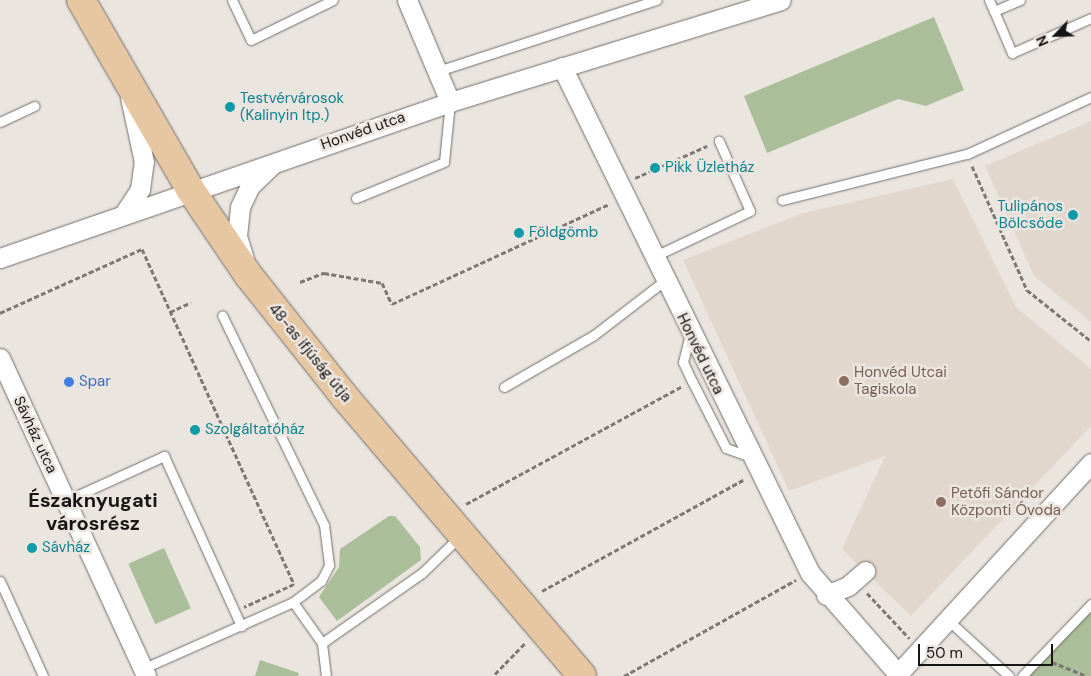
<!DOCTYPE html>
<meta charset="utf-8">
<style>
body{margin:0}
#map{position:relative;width:1091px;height:676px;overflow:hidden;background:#ebe5e0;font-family:"DM Sans",sans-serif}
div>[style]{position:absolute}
.built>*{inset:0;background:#e2d7cc}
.green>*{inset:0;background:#aabe99;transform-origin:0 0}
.path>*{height:3px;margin-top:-1.5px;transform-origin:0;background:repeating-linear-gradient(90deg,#7c7874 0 5px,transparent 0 7.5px)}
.roads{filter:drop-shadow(0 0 1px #726d68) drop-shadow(0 0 1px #726d68)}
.lane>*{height:9px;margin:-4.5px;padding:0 4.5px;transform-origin:4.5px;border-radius:4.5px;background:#fff}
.street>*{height:19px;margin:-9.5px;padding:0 9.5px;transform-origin:9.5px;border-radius:9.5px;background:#fff}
.primary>*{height:28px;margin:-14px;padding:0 14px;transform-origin:14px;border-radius:14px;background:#e6c7a1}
.dots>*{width:14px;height:14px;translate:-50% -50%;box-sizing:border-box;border:2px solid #ebe5e0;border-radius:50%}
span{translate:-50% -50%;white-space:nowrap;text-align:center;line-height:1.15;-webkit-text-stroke:5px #ebe5e0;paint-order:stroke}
.culture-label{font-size:15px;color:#0d838f}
.left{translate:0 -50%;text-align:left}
.right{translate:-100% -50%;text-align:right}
.street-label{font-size:15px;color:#181614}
.education-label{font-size:15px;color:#785e54}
.shop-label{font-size:15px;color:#366cbe}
.district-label{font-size:20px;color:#181614;font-weight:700}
.north{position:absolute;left:1031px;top:10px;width:50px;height:50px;-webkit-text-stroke:4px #ebe5e0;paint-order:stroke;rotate:246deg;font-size:14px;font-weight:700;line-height:20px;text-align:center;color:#181614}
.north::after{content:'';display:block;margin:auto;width:18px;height:22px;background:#181614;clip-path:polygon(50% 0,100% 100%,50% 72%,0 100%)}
.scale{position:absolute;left:918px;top:644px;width:135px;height:22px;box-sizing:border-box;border:2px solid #181614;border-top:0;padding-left:6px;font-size:15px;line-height:18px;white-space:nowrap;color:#181614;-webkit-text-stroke:4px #ebe5e0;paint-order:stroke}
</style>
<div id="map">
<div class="built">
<div style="clip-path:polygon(1091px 121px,1091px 322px,1034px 276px,985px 166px)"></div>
<div style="clip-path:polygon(953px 179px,1016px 307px,1091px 369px,1091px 426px,911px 616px,842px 549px,885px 456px,789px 491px,683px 260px,800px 214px)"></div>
</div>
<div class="green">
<div style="clip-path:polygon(934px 17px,964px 90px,926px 106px,898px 99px,767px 153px,744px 96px)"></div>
<div style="clip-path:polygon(389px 516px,395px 516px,420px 547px,421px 560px,337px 621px,319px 597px,339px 567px,340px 549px)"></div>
<div style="left:164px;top:548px;width:66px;height:39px;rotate:66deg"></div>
<div style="clip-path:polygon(1091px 604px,1091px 676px,1022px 676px)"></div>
<div style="clip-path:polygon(260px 660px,299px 673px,298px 676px,255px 676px)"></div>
</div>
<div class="path">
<div style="left:972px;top:166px;width:136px;rotate:66.1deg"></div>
<div style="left:1027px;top:290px;width:82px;rotate:38.6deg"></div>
<div style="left:635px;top:178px;width:79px;rotate:-24deg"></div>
<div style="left:300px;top:282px;width:26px;rotate:-21deg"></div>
<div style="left:324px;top:273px;width:59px;rotate:9.8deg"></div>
<div style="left:382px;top:283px;width:23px;rotate:65deg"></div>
<div style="left:392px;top:304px;width:239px;rotate:-24.7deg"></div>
<div style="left:170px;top:312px;width:23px;rotate:-25deg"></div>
<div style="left:0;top:313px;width:156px;rotate:-24.3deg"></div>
<div style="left:142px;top:249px;width:368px;rotate:65.6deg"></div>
<div style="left:294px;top:584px;width:55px;rotate:155.3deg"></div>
<div style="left:466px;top:504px;width:245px;rotate:-28.6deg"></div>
<div style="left:542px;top:591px;width:232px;rotate:-28.9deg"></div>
<div style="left:867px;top:593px;width:62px;rotate:47deg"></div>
<div style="left:1052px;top:662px;width:37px;rotate:22deg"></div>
<div style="left:495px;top:674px;width:45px;rotate:-45.9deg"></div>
<div style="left:624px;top:676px;width:197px;rotate:-29.2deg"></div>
</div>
<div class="roads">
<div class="lane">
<div style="left:232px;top:0;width:44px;rotate:64.6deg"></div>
<div style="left:251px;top:40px;width:91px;rotate:-26deg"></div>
<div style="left:989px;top:0;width:12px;rotate:66deg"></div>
<div style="left:1020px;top:0;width:28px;rotate:157deg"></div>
<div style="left:994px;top:11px;width:46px;rotate:66.8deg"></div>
<div style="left:1012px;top:53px;width:86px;rotate:-23.9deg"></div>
<div style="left:438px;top:71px;width:230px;rotate:-18deg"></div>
<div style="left:0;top:122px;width:38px;rotate:-25deg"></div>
<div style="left:356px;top:198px;width:95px;rotate:-22.2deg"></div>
<div style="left:444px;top:162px;width:60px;rotate:-84.3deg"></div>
<div style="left:782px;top:200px;width:191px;rotate:-14deg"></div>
<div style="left:967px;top:154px;width:136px;rotate:-24.7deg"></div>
<div style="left:653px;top:257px;width:107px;rotate:-25.4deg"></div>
<div style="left:750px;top:211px;width:77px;rotate:-113.9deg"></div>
<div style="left:690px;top:334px;width:29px;rotate:104deg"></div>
<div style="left:683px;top:362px;width:21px;rotate:65deg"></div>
<div style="left:692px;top:381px;width:75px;rotate:63.1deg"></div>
<div style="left:726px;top:448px;width:27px;rotate:20deg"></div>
<div style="left:504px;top:387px;width:104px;rotate:-30deg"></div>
<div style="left:594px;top:335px;width:88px;rotate:-37.6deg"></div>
<div style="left:65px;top:501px;width:109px;rotate:-24.4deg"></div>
<div style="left:164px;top:456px;width:187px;rotate:65.6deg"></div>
<div style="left:0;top:581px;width:104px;rotate:65.6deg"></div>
<div style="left:293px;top:602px;width:50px;rotate:54.7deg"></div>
<div style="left:948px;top:620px;width:83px;rotate:42.6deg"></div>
<div style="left:142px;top:669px;width:165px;rotate:-23.9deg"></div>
<div style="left:293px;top:602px;width:35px;rotate:-37deg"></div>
<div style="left:321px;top:581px;width:18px;rotate:-63deg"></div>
<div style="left:329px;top:565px;width:40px;rotate:-97.1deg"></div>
<div style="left:324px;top:525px;width:233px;rotate:-115.9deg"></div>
<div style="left:326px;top:676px;width:33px;rotate:-97deg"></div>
<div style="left:322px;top:643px;width:122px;rotate:-35deg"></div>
<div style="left:422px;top:573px;width:52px;rotate:-44.2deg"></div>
<div style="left:1022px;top:676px;width:100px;rotate:-46.2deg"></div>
</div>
<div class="street">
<div style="left:407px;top:0;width:111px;rotate:67.1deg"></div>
<div style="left:562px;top:67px;width:564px;rotate:63.89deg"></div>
<div style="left:810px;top:573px;width:134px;rotate:48.9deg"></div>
<div style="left:124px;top:214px;width:30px;rotate:-57deg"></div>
<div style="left:140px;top:189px;width:27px;rotate:-82deg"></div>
<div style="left:144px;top:162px;width:66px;rotate:-102.2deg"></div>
<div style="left:0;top:258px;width:476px;rotate:-19.1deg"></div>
<div style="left:450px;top:102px;width:346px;rotate:-17.1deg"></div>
<div style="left:244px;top:259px;width:24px;rotate:-107deg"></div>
<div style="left:237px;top:236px;width:29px;rotate:-84deg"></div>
<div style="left:240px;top:207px;width:23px;rotate:-65deg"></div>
<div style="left:250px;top:186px;width:32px;rotate:-44deg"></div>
<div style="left:0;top:358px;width:350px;rotate:65.3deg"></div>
<div style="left:826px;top:595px;width:24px;rotate:-22deg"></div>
<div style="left:848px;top:586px;width:23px;rotate:-41deg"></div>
<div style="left:896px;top:676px;width:289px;rotate:-47.5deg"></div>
</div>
<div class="primary">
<div style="left:81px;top:0;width:218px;rotate:60deg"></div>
<div style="left:190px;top:189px;width:105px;rotate:55.9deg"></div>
<div style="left:249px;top:276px;width:153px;rotate:51.6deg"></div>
<div style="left:344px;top:396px;width:367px;rotate:49.6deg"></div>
</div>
</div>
<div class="dots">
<div style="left:230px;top:107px;background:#0f9aa8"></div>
<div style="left:655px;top:168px;background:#0f9aa8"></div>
<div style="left:1073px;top:215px;background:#0f9aa8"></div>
<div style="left:519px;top:233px;background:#0f9aa8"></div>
<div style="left:844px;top:381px;background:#8d6e63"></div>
<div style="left:69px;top:382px;background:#3f7fe0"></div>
<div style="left:195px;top:430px;background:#0f9aa8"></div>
<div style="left:941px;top:502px;background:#8d6e63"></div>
<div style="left:32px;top:548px;background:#0f9aa8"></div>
</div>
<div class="culture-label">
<span class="left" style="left:240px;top:107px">Testvérvárosok<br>(Kalinyin ltp.)</span>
<span class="left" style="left:665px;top:168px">Pikk Üzletház</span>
<span class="right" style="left:1063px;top:215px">Tulipános<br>Bölcsőde</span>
<span class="left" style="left:529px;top:233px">Földgömb</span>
<span class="left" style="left:205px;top:430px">Szolgáltatóház</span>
<span class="left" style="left:42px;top:548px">Sávház</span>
</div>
<div class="street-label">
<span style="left:363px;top:131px;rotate:-19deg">Honvéd utca</span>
<span style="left:310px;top:353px;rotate:51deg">48-as ifjúság útja</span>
<span style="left:700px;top:354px;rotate:64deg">Honvéd utca</span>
<span style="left:35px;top:435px;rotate:65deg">Sávház utca</span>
</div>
<div class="education-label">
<span class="left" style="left:854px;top:381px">Honvéd Utcai<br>Tagiskola</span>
<span class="left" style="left:951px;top:502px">Petőfi Sándor<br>Központi Óvoda</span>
</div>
<div class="shop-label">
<span class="left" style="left:79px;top:382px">Spar</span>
</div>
<div class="district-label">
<span style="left:93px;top:512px">Északnyugati<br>városrész</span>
</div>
<div class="north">N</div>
<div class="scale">50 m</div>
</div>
